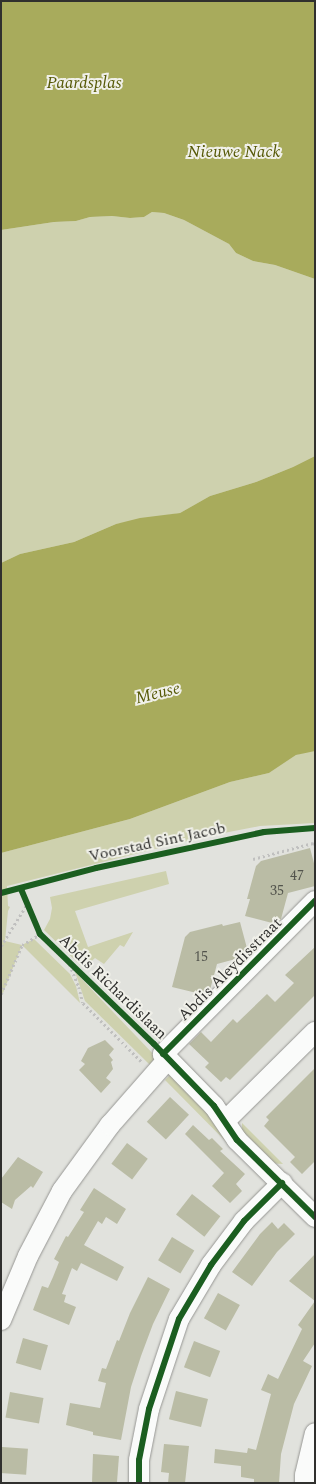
<!DOCTYPE html>
<style>
body{margin:0}
#map{position:relative;width:316px;height:1484px;overflow:hidden;background:#e1e2dd;font-family:Spectral,serif}
div>[style]{position:absolute}
.green>*{inset:0;background:#ced1ae}
.water>*{inset:0;background:#a8ab5c}
.building>*{inset:0;background:#babca5;transform-origin:0 0}
.path>*{height:2.5px;margin-top:-1.25px;transform-origin:0;background:repeating-linear-gradient(90deg,#c0c0bf 0 2px,transparent 0 5px)}
.roads{filter:drop-shadow(0 0 1px #969693) drop-shadow(0 0 1px #969693)}
.minor>*{height:20px;margin:-10px;padding:0 10px;transform-origin:10px;border-radius:10px;background:#fafbfa}
.cycleway>*{height:6px;margin:-3px;padding:0 3px;transform-origin:3px;border-radius:3px;background:#1b5e20}
span{translate:-50% -50%;white-space:nowrap;text-align:center;line-height:1.15;-webkit-text-stroke:4px #f0f0e9;paint-order:stroke}
.number-label{font-size:14px;color:#52534c}
.number-label span{-webkit-text-stroke-width:0}
.street-label{font-size:16px;color:#30302e}
.water-label{font-size:17px;color:#565907;font-style:italic}
.frame{position:absolute;inset:0;border:2px solid #30302e;pointer-events:none}
</style>
<div id="map">
<div class="green">
<div style="clip-path:polygon(152px 212px,164px 213px,184px 220px,229px 244px,236px 253px,253px 261px,275px 265px,315px 279px,315px 456px,293px 467px,256px 482px,210px 496px,180px 513px,116px 524px,74px 542px,20px 554px,1px 563px,1px 230px,54px 222px,76px 221px,90px 217px,112px 216px,130px 218px,144px 217px)"></div>
<div style="clip-path:polygon(309px 751px,315px 751px,315px 823px,260px 826px,203px 837px,7px 886px,8px 906px,10px 907px,8px 911px,5px 941px,22px 945px,34px 939px,70px 974px,76px 986px,80px 1003px,22px 945px,1px 998px,1px 853px,130px 819px,230px 782px,269px 773px,296px 755px)"></div>
<div style="clip-path:polygon(166px 871px,169px 884px,75px 911px,88px 947px,133px 932px,124px 947px,120px 945px,104px 964px,95px 958px,85px 967px,80px 965px,44px 930px,50px 919px,52px 908px,50px 897px)"></div>
<div style="clip-path:polygon(75px 972px,157px 1058px,150px 1065px,85px 1001px)"></div>
<div style="clip-path:polygon(172px 1073px,270px 1178px,266px 1182px,165px 1080px)"></div>
<div style="clip-path:polygon(242px 1123px,283px 1164px,266px 1163px,242px 1139px)"></div>
</div>
<div class="water">
<div style="clip-path:polygon(1px 1px,315px 1px,315px 279px,275px 265px,253px 261px,236px 253px,229px 244px,184px 220px,164px 213px,152px 212px,144px 217px,130px 218px,112px 216px,90px 217px,76px 221px,54px 222px,1px 230px)"></div>
<div style="clip-path:polygon(315px 456px,315px 751px,296px 755px,269px 773px,230px 782px,130px 819px,1px 853px,1px 563px,20px 554px,74px 542px,116px 524px,140px 518px,180px 513px,210px 496px,256px 482px,293px 467px)"></div>
</div>
<div class="building">
<div style="clip-path:polygon(310px 848px,315px 867px,315px 886px,288px 893px,281px 919px,276px 924px,245px 916px,250px 899px,247px 899px,256px 866px,261px 861px)"></div>
<div style="clip-path:polygon(240px 922px,248px 952px,243px 957px,217px 964px,210px 990px,205px 995px,172px 987px,185px 937px,190px 932px,222px 924px,223px 926px)"></div>
<div style="clip-path:polygon(315px 947px,315px 995px,230px 1080px,226px 1077px,221px 1082px,205px 1067px,209px 1063px,189px 1044px,201px 1032px,211px 1042px,233px 1019px,237px 1023px,267px 994px,275px 1002px,294px 983px,285px 975px)"></div>
<div style="clip-path:polygon(105px 1040px,114px 1049px,109px 1055px,113px 1060px,111px 1062px,113px 1069px,106px 1078px,111px 1082px,101px 1093px,79px 1070px,85px 1064px,81px 1061px,88px 1048px)"></div>
<div style="clip-path:polygon(315px 1068px,315px 1161px,302px 1174px,290px 1162px,295px 1157px,264px 1126px,269px 1120px,266px 1117px)"></div>
<div style="left:170px;top:1097px;width:26px;height:34px;rotate:43deg"></div>
<div style="clip-path:polygon(193px 1125px,209px 1140px,212px 1138px,223px 1149px,220px 1151px,245px 1174px,236px 1184px,242px 1191px,230px 1203px,212px 1186px,224px 1173px,185px 1134px)"></div>
<div style="left:127px;top:1143px;width:26px;height:26px;rotate:37deg"></div>
<div style="clip-path:polygon(18px 1157px,43px 1172px,33px 1188px,31px 1186px,15px 1200px,12px 1209px,1px 1202px,1px 1179px)"></div>
<div style="clip-path:polygon(94px 1188px,126px 1209px,117px 1224px,106px 1217px,102px 1224px,98px 1221px,84px 1245px,124px 1267px,117px 1281px,81px 1263px,77px 1271px,72px 1268px,62px 1294px,66px 1295px,64px 1302px,76px 1307px,69px 1325px,33px 1310px,42px 1286px,48px 1288px,53px 1277px,59px 1262px,54px 1259px,66px 1236px,68px 1237px,84px 1212px,80px 1210px)"></div>
<div style="left:192px;top:1194px;width:36px;height:26px;rotate:38deg"></div>
<div style="clip-path:polygon(272px 1222px,278px 1229px,284px 1223px,295px 1234px,277px 1252px,252px 1286px,232px 1272px,260px 1234px)"></div>
<div style="left:172px;top:1237px;width:26px;height:27px;rotate:31deg"></div>
<div style="clip-path:polygon(315px 1254px,315px 1343px,303px 1361px,312px 1366px,294px 1404px,281px 1454px,279px 1483px,254px 1483px,254px 1479px,241px 1477px,241px 1466px,214px 1463px,215px 1449px,247px 1453px,248px 1448px,256px 1450px,271px 1394px,261px 1390px,268px 1374px,278px 1379px,302px 1329px,298px 1325px,315px 1301px,289px 1281px)"></div>
<div style="clip-path:polygon(148px 1277px,170px 1289px,153px 1324px,141px 1356px,131px 1387px,121px 1440px,93px 1435px,93px 1432px,66px 1425px,70px 1403px,100px 1408px,106px 1383px,98px 1381px,102px 1368px,106px 1369px,117px 1340px,119px 1341px,130px 1313px)"></div>
<div style="left:218px;top:1293px;width:25px;height:29px;rotate:29deg"></div>
<div style="left:23px;top:1338px;width:26px;height:26px;rotate:16deg"></div>
<div style="left:194px;top:1341px;width:28px;height:28px;rotate:21deg"></div>
<div style="left:176px;top:1391px;width:33px;height:29px;rotate:14deg"></div>
<div style="left:10px;top:1392px;width:34px;height:26px;rotate:10deg"></div>
<div style="clip-path:polygon(164px 1444px,189px 1446px,185px 1483px,168px 1483px,169px 1473px,161px 1472px)"></div>
<div style="left:2px;top:1447px;width:26px;height:26px;rotate:4deg"></div>
<div style="clip-path:polygon(93px 1454px,119px 1456px,117px 1482px,92px 1483px)"></div>
</div>
<div class="path">
<div style="left:253px;top:859px;width:62px;rotate:-14.9deg"></div>
<div style="left:313px;top:843px;width:2px;rotate:27deg"></div>
<div style="left:1px;top:946px;width:49px;rotate:-58.2deg"></div>
<div style="left:68px;top:960px;width:29px;rotate:68deg"></div>
<div style="left:79px;top:987px;width:16px;rotate:76deg"></div>
<div style="left:83px;top:1003px;width:83px;rotate:45deg"></div>
<div style="left:1px;top:994px;width:53px;rotate:-66.8deg"></div>
<div style="left:22px;top:945px;width:21px;rotate:-31deg"></div>
</div>
<div class="roads">
<div class="minor">
<div style="left:315px;top:901px;width:216px;rotate:134.8deg"></div>
<div style="left:163px;top:1054px;width:73px;rotate:45.6deg"></div>
<div style="left:214px;top:1106px;width:41px;rotate:55.9deg"></div>
<div style="left:237px;top:1140px;width:110px;rotate:44.6deg"></div>
<div style="left:225px;top:1121px;width:127px;rotate:-44.7deg"></div>
<div style="left:1px;top:1320px;width:69px;rotate:-67.1deg"></div>
<div style="left:28px;top:1256px;width:73px;rotate:-62.4deg"></div>
<div style="left:62px;top:1191px;width:82px;rotate:-54deg"></div>
<div style="left:110px;top:1125px;width:88px;rotate:-48.7deg"></div>
<div style="left:139px;top:1483px;width:23px;rotate:-90deg"></div>
<div style="left:139px;top:1460px;width:52px;rotate:-78.9deg"></div>
<div style="left:149px;top:1409px;width:95px;rotate:-71.6deg"></div>
<div style="left:179px;top:1319px;width:63px;rotate:-59.3deg"></div>
<div style="left:211px;top:1265px;width:55px;rotate:-53.1deg"></div>
<div style="left:244px;top:1221px;width:54px;rotate:-45deg"></div>
<div style="left:305px;top:1483px;width:8px;rotate:-90deg"></div>
<div style="left:305px;top:1475px;width:43px;rotate:-76.6deg"></div>
</div>
</div>
<div class="cycleway">
<div style="left:21px;top:889px;width:49px;rotate:67.1deg"></div>
<div style="left:40px;top:934px;width:158px;rotate:44deg"></div>
<div style="left:154px;top:1044px;width:86px;rotate:45.9deg"></div>
<div style="left:214px;top:1106px;width:41px;rotate:55.9deg"></div>
<div style="left:237px;top:1140px;width:110px;rotate:44.6deg"></div>
<div style="left:1px;top:893px;width:98px;rotate:-14.7deg"></div>
<div style="left:96px;top:868px;width:172px;rotate:-12.1deg"></div>
<div style="left:264px;top:832px;width:51px;rotate:-4.5deg"></div>
<div style="left:163px;top:1054px;width:216px;rotate:-45.2deg"></div>
<div style="left:139px;top:1483px;width:23px;rotate:-90deg"></div>
<div style="left:139px;top:1460px;width:52px;rotate:-78.9deg"></div>
<div style="left:149px;top:1409px;width:95px;rotate:-71.6deg"></div>
<div style="left:179px;top:1319px;width:63px;rotate:-59.3deg"></div>
<div style="left:211px;top:1265px;width:55px;rotate:-53.1deg"></div>
<div style="left:244px;top:1221px;width:54px;rotate:-45deg"></div>
</div>
<div class="number-label">
<span style="left:297px;top:876px">47</span>
<span style="left:277px;top:891px">35</span>
<span style="left:201px;top:957px">15</span>
</div>
<div class="street-label">
<span style="left:157px;top:842px;rotate:-12deg">Voorstad Sint Jacob</span>
<span style="left:230px;top:969px;rotate:-45deg">Abdis Aleydisstraat</span>
<span style="left:113px;top:987px;rotate:44deg">Abdis Richardislaan</span>
</div>
<div class="water-label">
<span style="left:84px;top:84px">Paardsplas</span>
<span style="left:234px;top:153px">Nieuwe Nack</span>
<span style="left:158px;top:694px;rotate:-14deg">Meuse</span>
</div>
<div class="frame"></div>
</div>
